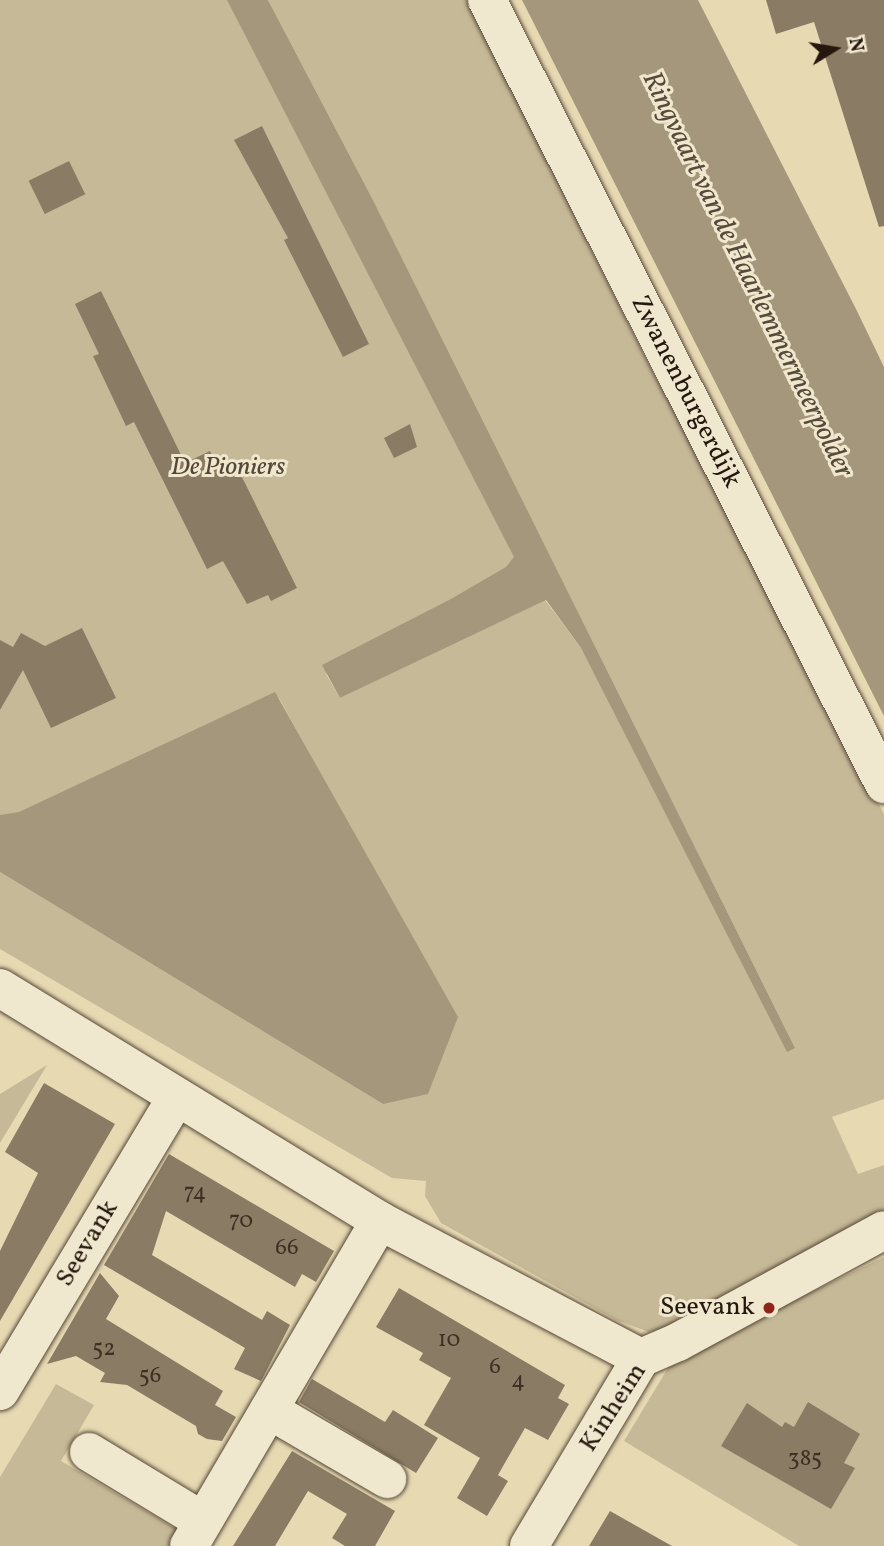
<!DOCTYPE html>
<style>
body{margin:0}
#map{position:relative;width:884px;height:1546px;overflow:hidden;background:#e7dab3;font-family:Vollkorn,serif}
div>[style]{position:absolute}
.green>*{inset:0;background:#c6b997}
.water>*{inset:0;background:#a5977b}
.building>*{inset:0;background:#8a7c64;transform-origin:0 0}
.roads{filter:drop-shadow(0 0 2px #564737) drop-shadow(0 0 2px #564737)}
.minor>*{height:38px;margin:-19px;padding:0 19px;transform-origin:19px;border-radius:19px;background:#efe7ce}
.dots>*{width:19px;height:19px;translate:-50% -50%;box-sizing:border-box;border:4px solid #efe7ce;border-radius:50%}
span{translate:-50% -50%;white-space:nowrap;text-align:center;line-height:1.15;-webkit-text-stroke:6px #efe7ce;paint-order:stroke}
.number-label{font-size:23px;color:#3e3024}
.number-label span{-webkit-text-stroke-width:0}
.street-label{font-size:26px;color:#25160e}
.park-label{font-size:26px;color:#554737;font-style:italic}
.poi-label{font-size:26px;color:#25160e}
.right{translate:-100% -50%;text-align:right}
.water-label{font-size:28px;color:#584a3a;font-style:italic}
.north{position:absolute;left:800px;top:14px;width:70px;height:70px;-webkit-text-stroke:5px #efe7ce;paint-order:stroke;rotate:79deg;font-size:19px;font-weight:700;line-height:28px;text-align:center;color:#25160e}
.north::after{content:'';display:block;margin:auto;width:24px;height:32px;background:#25160e;clip-path:polygon(50% 0,100% 100%,50% 72%,0 100%)}
</style>
<div id="map">
<div class="green">
<div style="clip-path:polygon(0 0,243px 0,534px 565px,326px 674px,340px 698px,545px 600px,581px 648px,795px 1048px,373px 200px,268px 0,467px 0,650px 367px,718px 488px,884px 814px,884px 1099px,832px 1117px,858px 1174px,884px 1165px,884px 1213px,673px 1327px,649px 1332px,616px 1320px,441px 1223px,425px 1196px,426px 1181px,392px 1178px,0 949px,0 872px,383px 1104px,304px 744px,279px 698px,0 830px)"></div>
<div style="clip-path:polygon(47px 1065px,0 1143px,0 1094px)"></div>
<div style="clip-path:polygon(884px 1257px,884px 1546px,799px 1546px,624px 1441px,674px 1358px)"></div>
<div style="clip-path:polygon(56px 1384px,94px 1405px,61px 1461px,183px 1533px,180px 1546px,0 1546px,0 1477px)"></div>
</div>
<div class="water">
<div style="clip-path:polygon(227px 0,268px 0,373px 200px,795px 1048px,787px 1052px,581px 648px,546px 600px,340px 698px,322px 665px,451px 599px,506px 567px,514px 557px)"></div>
<div style="clip-path:polygon(522px 0,698px 0,856px 309px,884px 367px,884px 716px)"></div>
<div style="clip-path:polygon(275px 692px,458px 1017px,428px 1094px,383px 1104px,0 872px,0 815px,19px 812px)"></div>
</div>
<div class="building">
<div style="clip-path:polygon(766px 0,884px 0,884px 226px,879px 227px,814px 22px,776px 34px)"></div>
<div style="clip-path:polygon(262px 126px,369px 344px,343px 357px,284px 240px,288px 238px,234px 140px)"></div>
<div style="left:69px;top:161px;width:37px;height:45px;rotate:64deg"></div>
<div style="clip-path:polygon(101px 291px,185px 463px,210px 451px,219px 471px,235px 463px,297px 588px,271px 601px,268px 595px,247px 604px,223px 561px,207px 569px,134px 422px,126px 426px,93px 356px,99px 354px,75px 304px)"></div>
<div style="clip-path:polygon(410px 424px,417px 447px,394px 458px,384px 438px)"></div>
<div style="clip-path:polygon(82px 628px,116px 698px,51px 728px,23px 670px,0 710px,0 640px,13px 647px,21px 633px,45px 646px)"></div>
<div style="clip-path:polygon(44px 1083px,115px 1124px,0 1321px,0 1251px,38px 1173px,5px 1152px)"></div>
<div style="clip-path:polygon(169px 1154px,334px 1251px,316px 1282px,302px 1274px,295px 1287px,166px 1211px,152px 1255px,262px 1320px,267px 1311px,290px 1325px,261px 1381px,234px 1369px,245px 1348px,104px 1265px)"></div>
<div style="clip-path:polygon(100px 1273px,119px 1296px,106px 1319px,223px 1391px,215px 1405px,236px 1417px,222px 1441px,207px 1439px,198px 1434px,196px 1426px,127px 1385px,100px 1382px,105px 1373px,76px 1356px,47px 1364px)"></div>
<div style="clip-path:polygon(399px 1288px,565px 1385px,558px 1398px,569px 1404px,548px 1440px,525px 1428px,498px 1475px,508px 1481px,487px 1516px,457px 1498px,480px 1458px,424px 1425px,451px 1378px,419px 1360px,423px 1353px,376px 1327px)"></div>
<div style="clip-path:polygon(312px 1379px,385px 1422px,393px 1410px,438px 1438px,416px 1473px,299px 1402px)"></div>
<div style="clip-path:polygon(808px 1402px,860px 1434px,844px 1463px,855px 1468px,831px 1509px,721px 1446px,747px 1403px,782px 1427px,785px 1422px,794px 1427px)"></div>
<div style="clip-path:polygon(292px 1451px,395px 1511px,375px 1546px,345px 1546px,332px 1538px,347px 1514px,308px 1491px,275px 1546px,233px 1546px)"></div>
<div style="clip-path:polygon(610px 1511px,672px 1546px,589px 1546px)"></div>
</div>
<div class="roads">
<div class="minor">
<div style="left:487px;top:0;width:879px;rotate:63.14deg"></div>
<div style="left:0;top:988px;width:446px;rotate:31.5deg"></div>
<div style="left:380px;top:1221px;width:295px;rotate:27.7deg"></div>
<div style="left:0;top:1391px;width:343px;rotate:-59deg"></div>
<div style="left:269px;top:1410px;width:137px;rotate:30.3deg"></div>
<div style="left:89px;top:1452px;width:133px;rotate:31.2deg"></div>
<div style="left:189px;top:1546px;width:377px;rotate:-59.6deg"></div>
<div style="left:529px;top:1546px;width:219px;rotate:-59.2deg"></div>
<div style="left:641px;top:1358px;width:40px;rotate:-23.4deg"></div>
<div style="left:678px;top:1342px;width:234px;rotate:-28.5deg"></div>
</div>
</div>
<div class="dots">
<div style="left:769px;top:1308px;background:#8f2418"></div>
</div>
<div class="number-label">
<span style="left:195px;top:1193px">74</span>
<span style="left:241px;top:1221px">70</span>
<span style="left:287px;top:1248px">66</span>
<span style="left:449px;top:1340px">10</span>
<span style="left:104px;top:1349px">52</span>
<span style="left:495px;top:1367px">6</span>
<span style="left:150px;top:1376px">56</span>
<span style="left:518px;top:1381px">4</span>
<span style="left:805px;top:1459px">385</span>
</div>
<div class="street-label">
<span style="left:685px;top:392px;rotate:63deg">Zwanenburgerdijk</span>
<span style="left:88px;top:1244px;rotate:-59deg">Seevank</span>
<span style="left:614px;top:1408px;rotate:-57deg">Kinheim</span>
</div>
<div class="park-label">
<span style="left:228px;top:468px">De Pioniers</span>
</div>
<div class="poi-label">
<span class="right" style="left:755px;top:1308px">Seevank</span>
</div>
<div class="water-label">
<span style="left:747px;top:275px;rotate:64deg">Ringvaart van de Haarlemmermeerpolder</span>
</div>
<div class="north">N</div>
</div>
